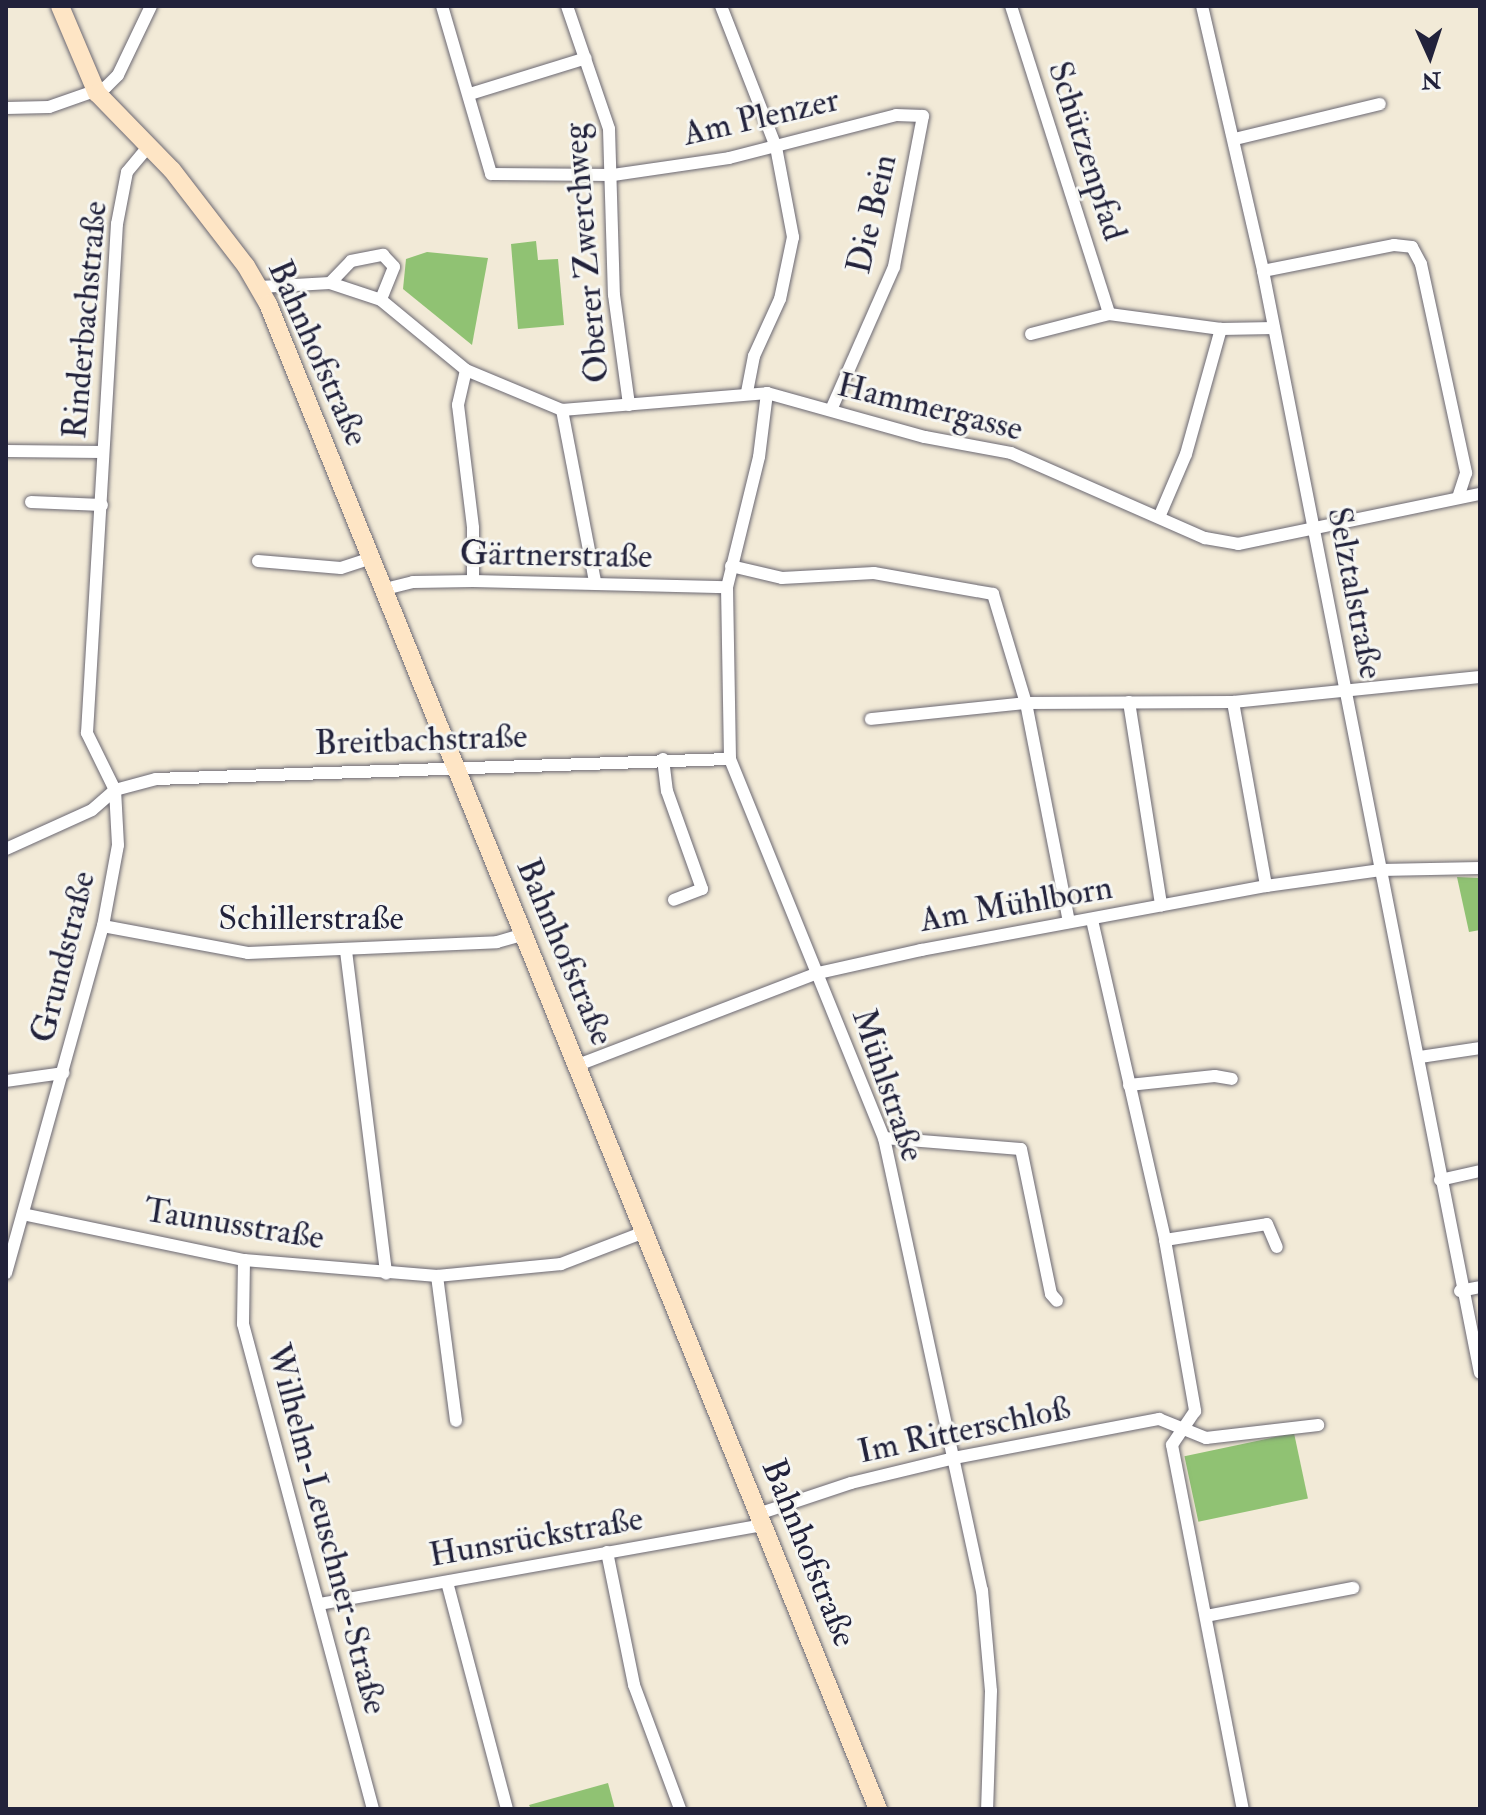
<!DOCTYPE html>
<meta charset="utf-8">
<style>
body{margin:0}
#map{position:relative;width:1486px;height:1815px;overflow:hidden;background:#f2ead7;font-family:"IM FELL Double Pica",serif}
div>[style]{position:absolute}
.green>*{inset:0;background:#90c273;transform-origin:0 0}
.roads{filter:drop-shadow(0 0 2px #6b6872) drop-shadow(0 0 2px #6b6872)}
.street>*{height:12px;margin:-6px;padding:0 6px;transform-origin:6px;border-radius:6px;background:#fff}
.secondary>*{height:18px;margin:-9px;padding:0 9px;transform-origin:9px;border-radius:9px;background:#fee5c5}
span{translate:-50% -50%;white-space:nowrap;text-align:center;line-height:1.15;-webkit-text-stroke:6px #f6f6f2;paint-order:stroke}
.street-label{font-size:34px;color:#22223b}
.frame{position:absolute;inset:0;border:8px solid #22223b;pointer-events:none}
.north{position:absolute;left:1390px;top:16px;width:80px;height:80px;-webkit-text-stroke:6px #f6f6f2;paint-order:stroke;rotate:177deg;font-size:22px;font-weight:700;line-height:32px;text-align:center;color:#22223b}
.north::after{content:'';display:block;margin:auto;width:28px;height:36px;background:#22223b;clip-path:polygon(50% 0,100% 100%,50% 72%,0 100%)}
</style>
<div id="map">
<div class="green">
<div style="clip-path:polygon(536px 241px,538px 260px,558px 259px,564px 325px,518px 329px,511px 244px)"></div>
<div style="clip-path:polygon(427px 252px,488px 258px,472px 345px,403px 289px,406px 259px)"></div>
<div style="clip-path:polygon(1457px 877px,1480px 878px,1480px 930px,1469px 932px)"></div>
<div style="left:1294px;top:1433px;width:67px;height:112px;rotate:78deg"></div>
<div style="clip-path:polygon(608px 1783px,615px 1809px,531px 1809px,529px 1805px)"></div>
</div>
<div class="roads">
<div class="street">
<div style="left:442px;top:6px;width:175px;rotate:73.7deg"></div>
<div style="left:491px;top:174px;width:122px;rotate:0.5deg"></div>
<div style="left:613px;top:175px;width:117px;rotate:-8.3deg"></div>
<div style="left:729px;top:158px;width:172px;rotate:-14.4deg"></div>
<div style="left:896px;top:115px;width:27px;rotate:2deg"></div>
<div style="left:923px;top:116px;width:154px;rotate:100.9deg"></div>
<div style="left:894px;top:267px;width:156px;rotate:113.8deg"></div>
<div style="left:567px;top:6px;width:130px;rotate:71.1deg"></div>
<div style="left:609px;top:129px;width:166px;rotate:88.3deg"></div>
<div style="left:614px;top:295px;width:111px;rotate:82.2deg"></div>
<div style="left:721px;top:6px;width:151px;rotate:68.7deg"></div>
<div style="left:776px;top:147px;width:92px;rotate:79.3deg"></div>
<div style="left:793px;top:237px;width:63px;rotate:101.8deg"></div>
<div style="left:780px;top:299px;width:63px;rotate:114.5deg"></div>
<div style="left:754px;top:356px;width:37px;rotate:101deg"></div>
<div style="left:1011px;top:6px;width:323px;rotate:72.3deg"></div>
<div style="left:1109px;top:314px;width:113px;rotate:7.6deg"></div>
<div style="left:1221px;top:329px;width:53px;rotate:-1.1deg"></div>
<div style="left:1202px;top:6px;width:272px;rotate:77deg"></div>
<div style="left:1263px;top:271px;width:1123px;rotate:78.86deg"></div>
<div style="left:470px;top:94px;width:121px;rotate:-17.2deg"></div>
<div style="left:6px;top:108px;width:43px;rotate:-1.3deg"></div>
<div style="left:49px;top:107px;width:60px;rotate:-19.3deg"></div>
<div style="left:106px;top:87px;width:17px;rotate:-45deg"></div>
<div style="left:118px;top:75px;width:76px;rotate:-64.4deg"></div>
<div style="left:1235px;top:139px;width:149px;rotate:-13.6deg"></div>
<div style="left:1263px;top:271px;width:134px;rotate:-11.2deg"></div>
<div style="left:1394px;top:245px;width:18px;rotate:6deg"></div>
<div style="left:1412px;top:247px;width:19px;rotate:62deg"></div>
<div style="left:1421px;top:264px;width:214px;rotate:77.8deg"></div>
<div style="left:1466px;top:473px;width:25px;rotate:108deg"></div>
<div style="left:330px;top:283px;width:30px;rotate:-46deg"></div>
<div style="left:351px;top:261px;width:33px;rotate:-11deg"></div>
<div style="left:383px;top:255px;width:16px;rotate:47deg"></div>
<div style="left:394px;top:267px;width:35px;rotate:112deg"></div>
<div style="left:260px;top:287px;width:70px;rotate:-3.3deg"></div>
<div style="left:330px;top:283px;width:54px;rotate:18.4deg"></div>
<div style="left:381px;top:300px;width:110px;rotate:39.5deg"></div>
<div style="left:466px;top:370px;width:104px;rotate:22.6deg"></div>
<div style="left:562px;top:410px;width:206px;rotate:-4.7deg"></div>
<div style="left:767px;top:393px;width:164px;rotate:15.6deg"></div>
<div style="left:925px;top:437px;width:87px;rotate:10.5deg"></div>
<div style="left:1011px;top:453px;width:212px;rotate:23.7deg"></div>
<div style="left:1205px;top:538px;width:34px;rotate:10deg"></div>
<div style="left:1238px;top:544px;width:247px;rotate:-11.7deg"></div>
<div style="left:1031px;top:334px;width:81px;rotate:-14.4deg"></div>
<div style="left:466px;top:370px;width:36px;rotate:103deg"></div>
<div style="left:458px;top:405px;width:124px;rotate:83deg"></div>
<div style="left:473px;top:528px;width:53px;rotate:90deg"></div>
<div style="left:767px;top:393px;width:64px;rotate:97.1deg"></div>
<div style="left:759px;top:457px;width:134px;rotate:103.8deg"></div>
<div style="left:727px;top:587px;width:172px;rotate:89deg"></div>
<div style="left:730px;top:759px;width:409px;rotate:67.9deg"></div>
<div style="left:884px;top:1138px;width:463px;rotate:77.8deg"></div>
<div style="left:982px;top:1590px;width:101px;rotate:84.9deg"></div>
<div style="left:991px;top:1691px;width:118px;rotate:91.9deg"></div>
<div style="left:562px;top:410px;width:174px;rotate:79.1deg"></div>
<div style="left:6px;top:451px;width:96px;rotate:0.6deg"></div>
<div style="left:31px;top:502px;width:71px;rotate:2.4deg"></div>
<div style="left:1160px;top:515px;width:66px;rotate:-66.9deg"></div>
<div style="left:1186px;top:454px;width:130px;rotate:-74.4deg"></div>
<div style="left:258px;top:561px;width:83px;rotate:4.8deg"></div>
<div style="left:341px;top:568px;width:33px;rotate:-18deg"></div>
<div style="left:731px;top:566px;width:52px;rotate:13.2deg"></div>
<div style="left:782px;top:578px;width:92px;rotate:-3.1deg"></div>
<div style="left:874px;top:573px;width:121px;rotate:10deg"></div>
<div style="left:993px;top:594px;width:114px;rotate:73.2deg"></div>
<div style="left:1026px;top:703px;width:156px;rotate:174.1deg"></div>
<div style="left:385px;top:589px;width:29px;rotate:-14deg"></div>
<div style="left:413px;top:582px;width:60px;rotate:-1deg"></div>
<div style="left:473px;top:581px;width:254px;rotate:1.4deg"></div>
<div style="left:1129px;top:702px;width:206px;rotate:81deg"></div>
<div style="left:1233px;top:702px;width:187px;rotate:79.8deg"></div>
<div style="left:663px;top:759px;width:32px;rotate:83deg"></div>
<div style="left:667px;top:791px;width:104px;rotate:70.3deg"></div>
<div style="left:702px;top:889px;width:30px;rotate:159deg"></div>
<div style="left:6px;top:849px;width:94px;rotate:-24.4deg"></div>
<div style="left:92px;top:810px;width:30px;rotate:-41deg"></div>
<div style="left:115px;top:790px;width:42px;rotate:-15deg"></div>
<div style="left:156px;top:779px;width:574px;rotate:-2deg"></div>
<div style="left:1092px;top:920px;width:328px;rotate:77.1deg"></div>
<div style="left:1165px;top:1240px;width:174px;rotate:80deg"></div>
<div style="left:1195px;top:1411px;width:41px;rotate:124.1deg"></div>
<div style="left:1172px;top:1445px;width:371px;rotate:79deg"></div>
<div style="left:1069px;top:922px;width:223px;rotate:-101.1deg"></div>
<div style="left:1026px;top:703px;width:207px;rotate:-0.3deg"></div>
<div style="left:1233px;top:702px;width:248px;rotate:-5.8deg"></div>
<div style="left:103px;top:926px;width:147px;rotate:10.5deg"></div>
<div style="left:248px;top:953px;width:249px;rotate:-2.5deg"></div>
<div style="left:497px;top:942px;width:25px;rotate:-16deg"></div>
<div style="left:346px;top:951px;width:325px;rotate:82.9deg"></div>
<div style="left:1420px;top:1057px;width:61px;rotate:-8.5deg"></div>
<div style="left:578px;top:1065px;width:257px;rotate:-21deg"></div>
<div style="left:818px;top:973px;width:106px;rotate:-12.6deg"></div>
<div style="left:921px;top:950px;width:351px;rotate:-10.5deg"></div>
<div style="left:1266px;top:886px;width:116px;rotate:-7.9deg"></div>
<div style="left:1381px;top:870px;width:99px;rotate:-1.2deg"></div>
<div style="left:6px;top:1081px;width:58px;rotate:-8deg"></div>
<div style="left:1129px;top:1085px;width:86px;rotate:-6deg"></div>
<div style="left:1215px;top:1076px;width:17px;rotate:10deg"></div>
<div style="left:884px;top:1138px;width:137px;rotate:4.6deg"></div>
<div style="left:1021px;top:1149px;width:148px;rotate:78.3deg"></div>
<div style="left:1051px;top:1294px;width:9px;rotate:49deg"></div>
<div style="left:1440px;top:1180px;width:41px;rotate:-12.7deg"></div>
<div style="left:23px;top:1214px;width:226px;rotate:11.8deg"></div>
<div style="left:244px;top:1260px;width:194px;rotate:4.7deg"></div>
<div style="left:437px;top:1276px;width:125px;rotate:-5.5deg"></div>
<div style="left:561px;top:1264px;width:92px;rotate:-21deg"></div>
<div style="left:1165px;top:1240px;width:103px;rotate:-8.9deg"></div>
<div style="left:1267px;top:1224px;width:25px;rotate:67deg"></div>
<div style="left:244px;top:1260px;width:64px;rotate:90.9deg"></div>
<div style="left:243px;top:1324px;width:502px;rotate:75deg"></div>
<div style="left:6px;top:1273px;width:360px;rotate:-74.4deg"></div>
<div style="left:103px;top:926px;width:82px;rotate:-79.5deg"></div>
<div style="left:118px;top:845px;width:55px;rotate:-93.1deg"></div>
<div style="left:115px;top:790px;width:64px;rotate:-116.2deg"></div>
<div style="left:87px;top:733px;width:510px;rotate:-86.63deg"></div>
<div style="left:117px;top:224px;width:53px;rotate:-79.1deg"></div>
<div style="left:127px;top:172px;width:33px;rotate:-50deg"></div>
<div style="left:437px;top:1276px;width:146px;rotate:82.5deg"></div>
<div style="left:1460px;top:1291px;width:20px;rotate:-11deg"></div>
<div style="left:758px;top:1514px;width:98px;rotate:-18.4deg"></div>
<div style="left:851px;top:1483px;width:106px;rotate:-13.6deg"></div>
<div style="left:954px;top:1458px;width:209px;rotate:-10.8deg"></div>
<div style="left:1159px;top:1419px;width:51px;rotate:22deg"></div>
<div style="left:1206px;top:1438px;width:113px;rotate:-6.6deg"></div>
<div style="left:607px;top:1552px;width:136px;rotate:78.5deg"></div>
<div style="left:634px;top:1685px;width:132px;rotate:69.6deg"></div>
<div style="left:447px;top:1582px;width:235px;rotate:75.2deg"></div>
<div style="left:319px;top:1604px;width:450px;rotate:-10.1deg"></div>
<div style="left:1206px;top:1616px;width:150px;rotate:-10.8deg"></div>
</div>
<div class="secondary">
<div style="left:60px;top:6px;width:95px;rotate:67deg"></div>
<div style="left:97px;top:93px;width:107px;rotate:45.8deg"></div>
<div style="left:172px;top:170px;width:121px;rotate:52.4deg"></div>
<div style="left:246px;top:266px;width:44px;rotate:59.9deg"></div>
<div style="left:268px;top:304px;width:1624px;rotate:67.94deg"></div>
</div>
</div>
<div class="street-label">
<span style="left:761px;top:117px;rotate:-13deg">Am Plenzer</span>
<span style="left:1087px;top:151px;rotate:72deg">Schützenpfad</span>
<span style="left:872px;top:214px;rotate:-77deg">Die Bein</span>
<span style="left:586px;top:253px;rotate:-95deg">Oberer Zwerchweg</span>
<span style="left:85px;top:320px;rotate:-85deg">Rinderbachstraße</span>
<span style="left:318px;top:353px;rotate:66deg">Bahnhofstraße</span>
<span style="left:930px;top:407px;rotate:14deg">Hammergasse</span>
<span style="left:556px;top:555px;rotate:1deg">Gärtnerstraße</span>
<span style="left:1355px;top:593px;rotate:79deg">Selztalstraße</span>
<span style="left:421px;top:740px;rotate:-2deg">Breitbachstraße</span>
<span style="left:1016px;top:904px;rotate:-10deg">Am Mühlborn</span>
<span style="left:311px;top:919px">Schillerstraße</span>
<span style="left:565px;top:952px;rotate:67deg">Bahnhofstraße</span>
<span style="left:63px;top:957px;rotate:-76deg">Grundstraße</span>
<span style="left:888px;top:1085px;rotate:71deg">Mühlstraße</span>
<span style="left:234px;top:1224px;rotate:9deg">Taunusstraße</span>
<span style="left:964px;top:1430px;rotate:-12deg">Im Ritterschloß</span>
<span style="left:327px;top:1529px;rotate:75deg">Wilhelm-Leuschner-Straße</span>
<span style="left:536px;top:1537px;rotate:-10deg">Hunsrückstraße</span>
<span style="left:809px;top:1553px;rotate:68deg">Bahnhofstraße</span>
</div>
<div class="frame"></div>
<div class="north">N</div>
</div>
